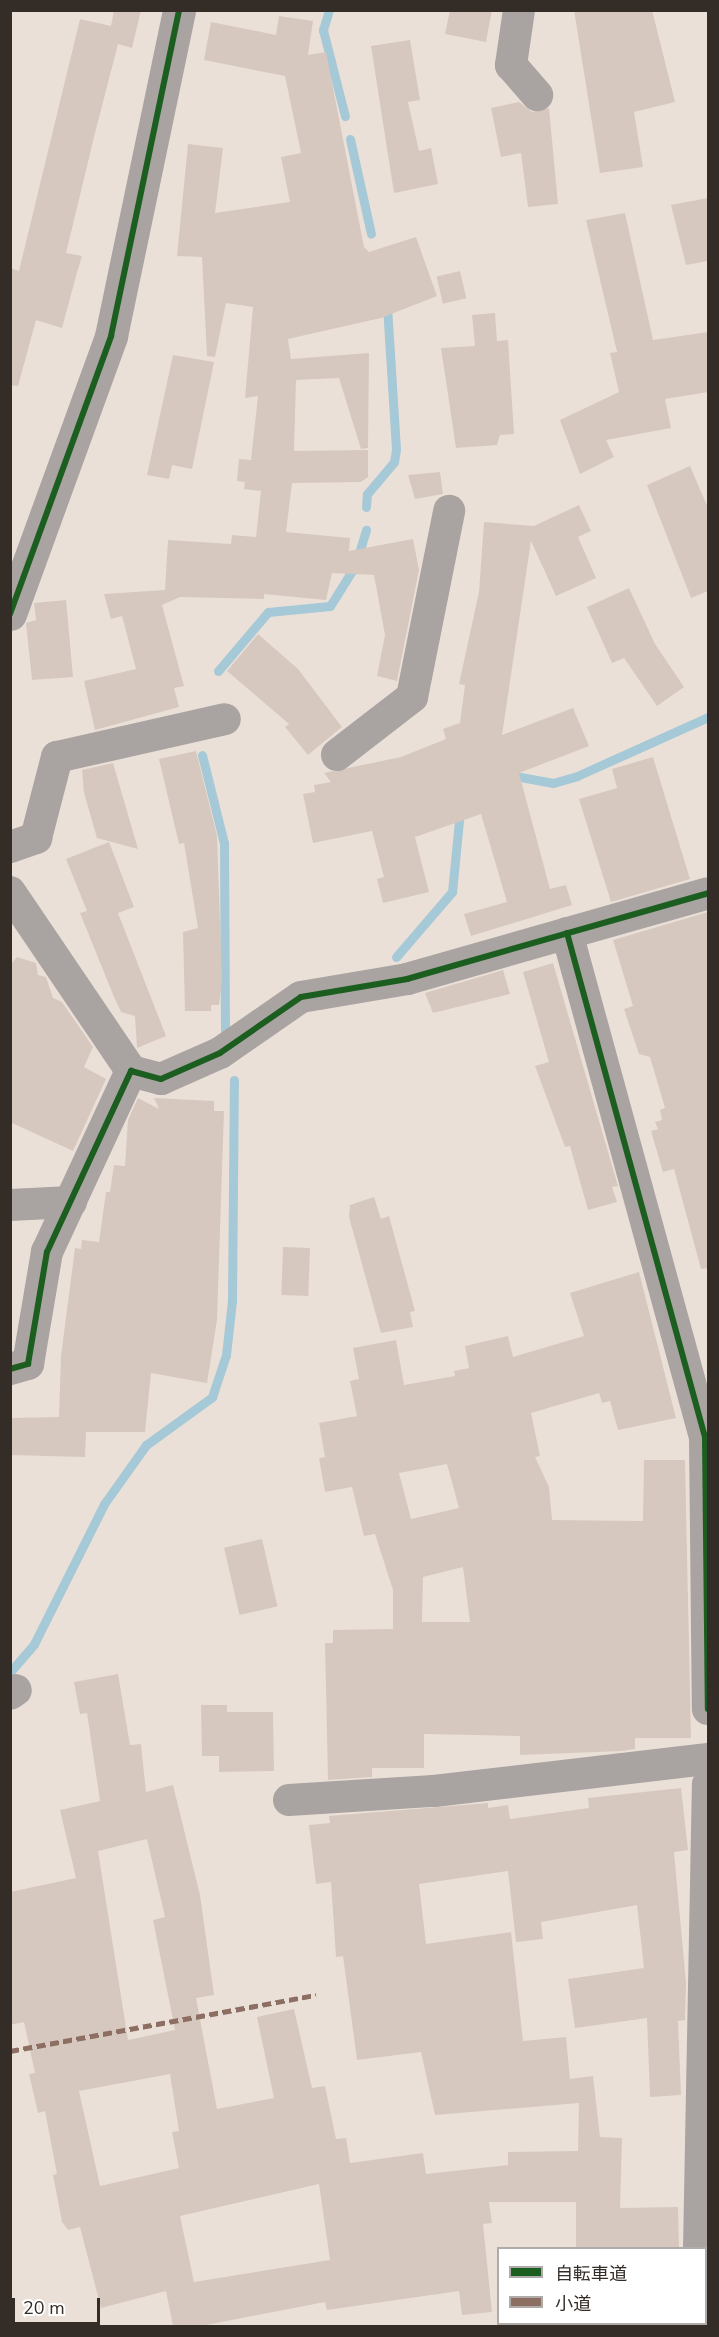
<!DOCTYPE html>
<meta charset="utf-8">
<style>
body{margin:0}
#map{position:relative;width:719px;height:2337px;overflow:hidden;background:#ebe0d8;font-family:"Nunito Sans","Noto Sans JP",sans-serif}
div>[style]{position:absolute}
.stream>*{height:9px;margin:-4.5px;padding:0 4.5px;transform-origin:4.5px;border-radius:4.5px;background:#a6c9d7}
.building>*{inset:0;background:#d6c8bf;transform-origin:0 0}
.minor>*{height:32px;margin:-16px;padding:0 16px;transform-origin:16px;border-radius:16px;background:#a9a3a1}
.tertiary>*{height:33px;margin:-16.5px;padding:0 16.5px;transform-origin:16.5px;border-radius:16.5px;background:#a9a3a1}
.quiet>*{height:4.5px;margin-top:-2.25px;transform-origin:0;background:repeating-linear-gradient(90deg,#8d6e63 0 9px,transparent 0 13.5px)}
.cycleway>*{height:6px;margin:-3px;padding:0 3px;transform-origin:3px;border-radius:3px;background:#1b5e20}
span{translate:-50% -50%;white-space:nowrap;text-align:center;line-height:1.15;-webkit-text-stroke:5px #fff;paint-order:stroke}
.frame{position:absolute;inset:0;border:12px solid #342d27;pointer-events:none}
.legend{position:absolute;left:497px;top:2247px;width:210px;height:78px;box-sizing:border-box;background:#fff;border:2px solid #aeaba9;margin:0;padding:8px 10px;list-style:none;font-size:18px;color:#342d27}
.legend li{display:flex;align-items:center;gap:12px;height:30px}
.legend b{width:30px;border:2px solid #aeaba9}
.scale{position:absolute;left:12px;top:2298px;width:88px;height:27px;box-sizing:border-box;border:3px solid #342d27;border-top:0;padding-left:8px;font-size:18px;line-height:21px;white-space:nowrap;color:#342d27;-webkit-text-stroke:4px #fff;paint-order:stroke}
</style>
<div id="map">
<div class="stream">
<div style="left:329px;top:10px;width:21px;rotate:107deg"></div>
<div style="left:323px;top:30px;width:89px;rotate:75.7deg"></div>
<div style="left:350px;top:139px;width:97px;rotate:77.5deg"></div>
<div style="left:366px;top:507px;width:13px;rotate:-86deg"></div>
<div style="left:367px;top:494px;width:42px;rotate:-49.8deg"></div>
<div style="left:394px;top:462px;width:13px;rotate:-81deg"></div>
<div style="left:396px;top:449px;width:145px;rotate:-93.6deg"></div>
<div style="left:218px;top:671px;width:77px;rotate:-49.7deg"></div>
<div style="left:268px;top:612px;width:62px;rotate:-5.5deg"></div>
<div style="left:330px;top:606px;width:47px;rotate:-58deg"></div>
<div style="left:355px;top:566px;width:38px;rotate:-73deg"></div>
<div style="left:202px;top:755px;width:91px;rotate:76deg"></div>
<div style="left:224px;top:843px;width:187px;rotate:89.7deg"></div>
<div style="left:509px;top:775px;width:45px;rotate:10.3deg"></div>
<div style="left:553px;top:783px;width:25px;rotate:-16deg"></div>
<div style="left:577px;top:776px;width:144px;rotate:-24.2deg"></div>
<div style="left:396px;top:957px;width:86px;rotate:-49.3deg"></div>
<div style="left:452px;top:892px;width:82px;rotate:-84.4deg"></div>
<div style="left:10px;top:1672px;width:37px;rotate:-49deg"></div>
<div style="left:34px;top:1644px;width:157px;rotate:-63.4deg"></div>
<div style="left:104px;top:1504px;width:72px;rotate:-54.6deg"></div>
<div style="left:146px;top:1445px;width:82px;rotate:-36deg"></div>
<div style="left:212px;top:1397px;width:44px;rotate:-71.6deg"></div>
<div style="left:226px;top:1355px;width:54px;rotate:-83.7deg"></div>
<div style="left:232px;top:1301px;width:221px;rotate:-89.5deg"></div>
</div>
<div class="building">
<div style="clip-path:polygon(114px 10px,141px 10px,132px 48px,118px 44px,95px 133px,66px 253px,82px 256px,76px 276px,62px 328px,36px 320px,18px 386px,10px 385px,10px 268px,19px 271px,80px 19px,111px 26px)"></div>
<div style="clip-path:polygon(450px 10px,492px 10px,486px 42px,445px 34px)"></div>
<div style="clip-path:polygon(574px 10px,652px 10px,675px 102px,634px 112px,643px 167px,600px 173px)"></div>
<div style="clip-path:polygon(279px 16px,313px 21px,308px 55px,326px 52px,364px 247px,369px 252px,416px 237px,437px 296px,381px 318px,288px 339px,291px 359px,369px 353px,368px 448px,361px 449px,339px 378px,296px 380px,294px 451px,368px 450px,368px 477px,361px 482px,292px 483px,286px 532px,350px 538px,349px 551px,413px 539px,419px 570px,397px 681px,377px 676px,385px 635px,374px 575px,332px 573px,326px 600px,264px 594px,264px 599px,180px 597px,162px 605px,184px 686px,174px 688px,179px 707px,95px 730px,84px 681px,136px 669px,122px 616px,111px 619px,104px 594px,165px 590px,168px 540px,231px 544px,232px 535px,256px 537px,261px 491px,244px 489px,245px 482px,237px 481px,239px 459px,251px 460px,258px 396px,245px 398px,253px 307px,226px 303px,215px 357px,207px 356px,202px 257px,177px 256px,188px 144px,223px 148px,215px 213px,290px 202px,281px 157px,301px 153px,285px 76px,204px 60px,211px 22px,276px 35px)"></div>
<div style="clip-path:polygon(410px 40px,420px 100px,408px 102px,419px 151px,431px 148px,438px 184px,394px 193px,371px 46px)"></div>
<div style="clip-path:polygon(519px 102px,532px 112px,549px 108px,558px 204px,528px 207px,521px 153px,501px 157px,491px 108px)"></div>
<div style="clip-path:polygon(708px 198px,708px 261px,686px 265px,671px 205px)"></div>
<div style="clip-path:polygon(625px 213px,653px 340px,708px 332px,708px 392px,665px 399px,671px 428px,606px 440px,614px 457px,580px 474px,560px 420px,619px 392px,610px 353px,617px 352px,586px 220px)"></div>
<div style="left:460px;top:271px;width:28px;height:24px;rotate:77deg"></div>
<div style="clip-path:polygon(495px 313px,497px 341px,508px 340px,514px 434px,500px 435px,497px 445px,456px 448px,441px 348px,475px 346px,472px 315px)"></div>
<div style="clip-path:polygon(173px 355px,214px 362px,192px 469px,172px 465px,169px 479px,147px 475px)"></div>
<div style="clip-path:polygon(690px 466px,708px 508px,708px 591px,691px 598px,647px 485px)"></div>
<div style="clip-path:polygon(440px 472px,443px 494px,415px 499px,408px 475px)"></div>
<div style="clip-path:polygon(579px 505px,591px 531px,578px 537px,596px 578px,556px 596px,531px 541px,502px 735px,573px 708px,589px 746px,519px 773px,550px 889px,566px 885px,572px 905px,471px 936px,464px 914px,507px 902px,481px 814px,415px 837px,429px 892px,383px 903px,377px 879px,384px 877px,372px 831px,313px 843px,303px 794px,315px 792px,314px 785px,331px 782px,324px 773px,401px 757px,446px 739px,443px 729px,460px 723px,465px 685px,459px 684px,479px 592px,484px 522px,534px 526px)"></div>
<div style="clip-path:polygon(629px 588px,655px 644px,684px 687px,657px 706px,624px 658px,612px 663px,587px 607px)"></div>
<div style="clip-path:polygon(66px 600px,73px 677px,32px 680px,26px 623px,36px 620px,34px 603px)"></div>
<div style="clip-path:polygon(258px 634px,298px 669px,342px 727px,308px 755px,285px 727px,289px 724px,227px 671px)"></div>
<div style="clip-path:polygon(196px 751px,217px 836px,222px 980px,219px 1005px,211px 1005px,211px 1011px,185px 1011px,183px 932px,198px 928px,184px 843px,179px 844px,159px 759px)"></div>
<div style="clip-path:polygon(653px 757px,690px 879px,611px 902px,579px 799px,617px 788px,612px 769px)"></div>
<div style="clip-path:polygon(113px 763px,138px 849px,97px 838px,84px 793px,82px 770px)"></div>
<div style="clip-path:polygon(109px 842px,134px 907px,118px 913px,166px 1036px,137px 1048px,135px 1016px,121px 1012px,114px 997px,80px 913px,87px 911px,66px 859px)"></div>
<div style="clip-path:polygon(708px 912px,708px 1268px,701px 1269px,674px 1169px,663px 1172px,651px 1131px,658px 1129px,655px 1122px,662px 1120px,660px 1110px,665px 1108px,650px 1057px,639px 1054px,624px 1009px,633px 1006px,613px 940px)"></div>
<div style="clip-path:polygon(17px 957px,36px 963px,38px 975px,46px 977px,53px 998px,62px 1002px,93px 1047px,84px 1067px,106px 1079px,73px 1151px,10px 1122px,10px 965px)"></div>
<div style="clip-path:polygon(553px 963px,618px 1186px,612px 1187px,617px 1202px,588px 1210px,570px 1146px,565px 1147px,535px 1066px,549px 1062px,523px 972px)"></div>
<div style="clip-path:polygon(503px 970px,510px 994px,433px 1013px,425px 993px)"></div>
<div style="clip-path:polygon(138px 1098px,159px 1109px,154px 1098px,214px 1101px,214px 1111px,224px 1111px,217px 1320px,207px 1383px,151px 1373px,145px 1432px,86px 1432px,85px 1457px,10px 1455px,10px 1418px,59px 1417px,61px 1356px,75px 1248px,81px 1249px,82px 1240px,99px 1242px,106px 1192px,110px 1192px,114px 1165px,125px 1166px,128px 1120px)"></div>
<div style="clip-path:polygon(374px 1197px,381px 1219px,389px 1216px,415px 1311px,410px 1312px,413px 1327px,381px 1333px,349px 1217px,350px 1205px)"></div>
<div style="left:283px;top:1247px;width:27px;height:48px;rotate:2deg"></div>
<div style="clip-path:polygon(evenodd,639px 1272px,676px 1418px,618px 1430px,610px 1401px,602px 1403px,599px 1393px,531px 1413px,540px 1456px,535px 1457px,549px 1487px,552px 1520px,643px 1521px,644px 1460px,685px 1460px,691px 1738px,635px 1738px,635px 1749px,622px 1751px,520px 1755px,520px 1736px,424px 1734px,424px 1768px,372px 1768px,372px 1777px,328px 1780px,325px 1643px,333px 1643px,333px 1630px,393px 1629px,393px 1590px,375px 1534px,364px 1536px,352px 1487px,325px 1492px,319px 1458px,325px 1457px,319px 1423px,357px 1416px,350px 1381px,359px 1379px,353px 1348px,396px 1340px,404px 1385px,455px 1376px,454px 1371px,469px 1368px,465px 1346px,508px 1336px,513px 1357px,584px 1336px,570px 1293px,639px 1272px,447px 1464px,459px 1508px,411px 1519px,399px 1473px,447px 1464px,639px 1272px,463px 1567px,470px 1622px,422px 1622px,423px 1577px,463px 1567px)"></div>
<div style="left:262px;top:1539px;width:69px;height:39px;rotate:77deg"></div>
<div style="clip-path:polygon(evenodd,118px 1674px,130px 1745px,141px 1744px,146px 1792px,173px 1785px,200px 1895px,214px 1995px,196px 1998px,217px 2109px,274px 2098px,257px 2017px,294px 2009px,312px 2088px,325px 2086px,336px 2139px,346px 2138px,350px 2163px,423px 2153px,426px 2174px,508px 2165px,508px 2152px,578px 2151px,579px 2103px,435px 2115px,421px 2052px,357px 2060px,343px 1956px,336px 1957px,331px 1882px,316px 1884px,309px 1825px,330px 1823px,329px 1816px,488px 1803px,488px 1808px,508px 1805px,510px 1819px,589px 1808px,588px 1798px,681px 1788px,688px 1850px,674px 1852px,686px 1983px,685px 2020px,678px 2021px,681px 2095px,650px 2097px,647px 2018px,575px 2028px,568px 1979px,644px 1968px,637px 1905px,541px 1922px,543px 1939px,516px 1942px,508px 1871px,419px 1884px,426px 1944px,511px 1932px,523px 2041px,566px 2037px,570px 2079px,593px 2076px,600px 2137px,622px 2138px,620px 2208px,678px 2207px,679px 2248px,576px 2248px,576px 2202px,489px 2202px,492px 2223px,483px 2224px,492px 2312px,462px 2315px,459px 2291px,327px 2310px,325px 2302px,201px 2326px,173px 2326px,166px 2291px,101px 2308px,80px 2227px,68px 2230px,62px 2222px,53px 2175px,57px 2174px,45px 2111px,38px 2113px,29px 2074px,35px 2073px,24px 2022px,10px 2025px,10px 1892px,76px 1878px,60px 1810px,100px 1801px,87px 1713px,80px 1714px,74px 1682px,118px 1674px,147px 1839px,165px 1917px,153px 1920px,175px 2030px,128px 2040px,98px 1851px,147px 1839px,118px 1674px,170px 2074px,179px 2131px,172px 2132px,179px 2168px,100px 2186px,79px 2091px,170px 2074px,118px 1674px,319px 2184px,330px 2260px,194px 2282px,180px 2216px,319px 2184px)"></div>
<div style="clip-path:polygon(201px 1705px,227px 1705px,227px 1712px,273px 1712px,274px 1771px,219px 1772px,219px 1756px,202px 1756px)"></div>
</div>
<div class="minor">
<div style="left:519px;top:10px;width:56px;rotate:98.3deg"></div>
<div style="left:511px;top:65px;width:40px;rotate:49deg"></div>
<div style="left:337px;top:755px;width:95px;rotate:-37.7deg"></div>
<div style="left:412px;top:697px;width:190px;rotate:-78.7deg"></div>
<div style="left:10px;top:847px;width:28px;rotate:-19deg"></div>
<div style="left:36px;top:838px;width:84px;rotate:-75.5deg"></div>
<div style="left:57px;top:757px;width:172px;rotate:-12.7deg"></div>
<div style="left:10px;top:892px;width:216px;rotate:55.9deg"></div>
<div style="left:567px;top:933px;width:523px;rotate:74.69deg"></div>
<div style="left:705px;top:1437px;width:272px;rotate:89.4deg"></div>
<div style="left:10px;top:1205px;width:61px;rotate:-2.8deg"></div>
<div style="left:10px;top:1369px;width:19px;rotate:-16deg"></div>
<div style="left:28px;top:1364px;width:114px;rotate:-80.4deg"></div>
<div style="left:47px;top:1252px;width:200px;rotate:-65.1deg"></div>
<div style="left:131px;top:1071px;width:31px;rotate:15deg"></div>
<div style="left:161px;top:1079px;width:64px;rotate:-23.8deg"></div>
<div style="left:220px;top:1053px;width:98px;rotate:-34.7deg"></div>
<div style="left:301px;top:997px;width:108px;rotate:-9.6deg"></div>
<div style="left:407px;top:979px;width:313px;rotate:-15.9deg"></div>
<div style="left:10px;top:1694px;width:7px;rotate:-34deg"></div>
<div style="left:289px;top:1800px;width:145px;rotate:-3.6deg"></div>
<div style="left:434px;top:1791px;width:276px;rotate:-6.7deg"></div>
<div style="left:699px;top:2248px;width:464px;rotate:-88.9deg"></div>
<div style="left:698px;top:2326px;width:2px;rotate:-90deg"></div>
</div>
<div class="tertiary">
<div style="left:10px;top:614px;width:296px;rotate:-70deg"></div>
<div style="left:111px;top:336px;width:333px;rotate:-78.2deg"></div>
</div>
<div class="quiet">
<div style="left:10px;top:2051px;width:311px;rotate:-10.4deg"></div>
</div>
<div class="cycleway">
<div style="left:10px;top:614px;width:296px;rotate:-70deg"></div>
<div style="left:111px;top:336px;width:333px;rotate:-78.2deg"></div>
<div style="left:567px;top:933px;width:523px;rotate:74.69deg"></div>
<div style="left:705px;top:1437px;width:272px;rotate:89.4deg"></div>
<div style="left:10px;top:1369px;width:19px;rotate:-16deg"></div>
<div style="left:28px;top:1364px;width:114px;rotate:-80.4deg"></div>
<div style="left:47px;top:1252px;width:200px;rotate:-65.1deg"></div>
<div style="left:131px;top:1071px;width:31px;rotate:15deg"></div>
<div style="left:161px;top:1079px;width:64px;rotate:-23.8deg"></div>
<div style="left:220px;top:1053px;width:98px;rotate:-34.7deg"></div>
<div style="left:301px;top:997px;width:108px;rotate:-9.6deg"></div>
<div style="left:407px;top:979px;width:313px;rotate:-15.9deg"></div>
</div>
<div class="frame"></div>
<ul class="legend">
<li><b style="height:8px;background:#1b5e20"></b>自転車道</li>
<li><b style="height:8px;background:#8d6e63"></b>小道</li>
</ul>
<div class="scale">20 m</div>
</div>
